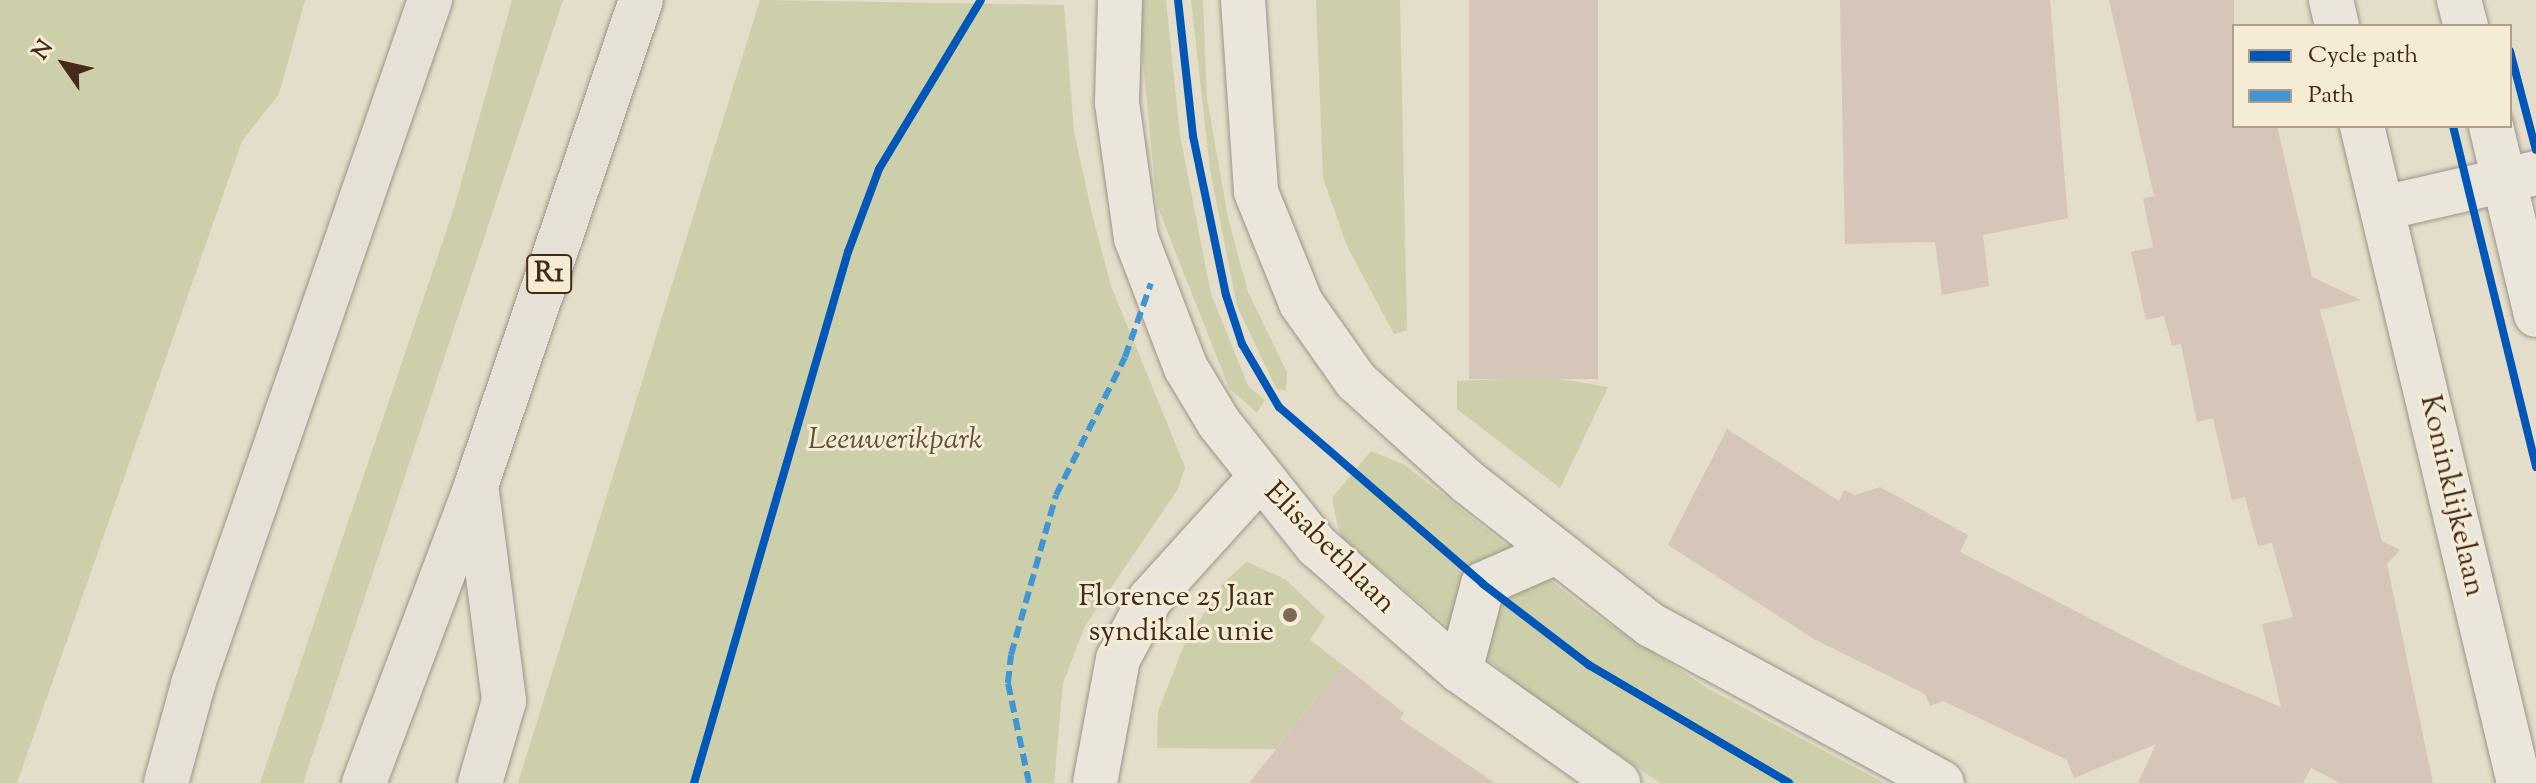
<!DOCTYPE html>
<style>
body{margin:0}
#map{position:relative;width:2536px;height:783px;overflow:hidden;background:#e4ddc9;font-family:"Sorts Mill Goudy",serif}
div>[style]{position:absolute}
.green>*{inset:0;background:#cdcfaa}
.building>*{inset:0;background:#d6c5b9;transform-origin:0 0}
.roads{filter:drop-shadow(0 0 2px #9c9488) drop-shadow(0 0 2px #9c9488)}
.street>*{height:44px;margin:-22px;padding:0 22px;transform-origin:22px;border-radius:22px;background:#eae6dc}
.secondary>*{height:44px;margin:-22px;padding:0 22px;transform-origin:22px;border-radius:22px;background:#eae6dc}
.highway>*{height:44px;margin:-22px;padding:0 22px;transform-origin:22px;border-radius:22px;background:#e6e1d7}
.quiet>*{height:6px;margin-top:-3px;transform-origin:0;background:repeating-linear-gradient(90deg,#4096d4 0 12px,transparent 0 18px)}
.cycleway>*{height:8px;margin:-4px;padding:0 4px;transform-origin:4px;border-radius:4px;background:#0057b8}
.dots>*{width:22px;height:22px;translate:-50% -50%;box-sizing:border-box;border:4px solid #f5ecd5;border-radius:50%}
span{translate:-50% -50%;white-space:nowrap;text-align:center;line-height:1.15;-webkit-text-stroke:6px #f5ecd5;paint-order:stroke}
.shield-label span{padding:2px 6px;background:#f5ecd5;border:2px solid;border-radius:6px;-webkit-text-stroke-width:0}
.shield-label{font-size:28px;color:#452a1a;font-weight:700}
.park-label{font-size:30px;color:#625038;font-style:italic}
.street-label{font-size:30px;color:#452a1a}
.poi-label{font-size:30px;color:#452a1a}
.right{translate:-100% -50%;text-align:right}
.legend{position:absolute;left:2232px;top:24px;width:280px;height:104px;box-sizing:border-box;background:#f5ecd5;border:2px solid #af9e8a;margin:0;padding:10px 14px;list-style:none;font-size:24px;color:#452a1a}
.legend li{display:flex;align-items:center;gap:16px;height:40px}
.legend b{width:40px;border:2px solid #af9e8a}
.north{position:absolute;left:24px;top:24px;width:80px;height:80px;-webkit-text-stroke:6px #f5ecd5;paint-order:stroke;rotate:304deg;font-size:22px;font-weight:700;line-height:32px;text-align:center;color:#452a1a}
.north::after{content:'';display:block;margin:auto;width:28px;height:36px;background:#452a1a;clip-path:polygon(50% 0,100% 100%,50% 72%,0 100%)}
</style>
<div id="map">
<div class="green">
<div style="clip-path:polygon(0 0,305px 0,279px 94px,242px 141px,17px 783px,0 783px)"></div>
<div style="clip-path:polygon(512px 0,563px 0,303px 783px,260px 783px,455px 205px)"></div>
<div style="clip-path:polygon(760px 0,1064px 5px,1074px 132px,1092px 214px,1111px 286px,1185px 467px,1178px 489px,1085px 626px,1063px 683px,1054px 783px,518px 783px)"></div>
<div style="clip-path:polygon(1137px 0,1166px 0,1180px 135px,1211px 294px,1248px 386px,1265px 400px,1257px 413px,1229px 388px,1157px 205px)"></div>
<div style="clip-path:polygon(1191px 0,1203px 0,1207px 98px,1228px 218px,1248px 292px,1287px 372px,1286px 391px,1276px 388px,1237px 306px,1210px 170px)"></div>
<div style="clip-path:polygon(1316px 0,1400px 0,1407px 330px,1394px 334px,1347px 246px,1323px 178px)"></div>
<div style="clip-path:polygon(1548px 377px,1608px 387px,1560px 488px,1457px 409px,1457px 381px)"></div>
<div style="clip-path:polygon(1371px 451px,1405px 465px,1588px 610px,1709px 689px,1884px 783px,1660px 783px,1533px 697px,1340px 536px,1332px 498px)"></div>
<div style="clip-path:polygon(1247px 562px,1285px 579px,1325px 617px,1310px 640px,1343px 665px,1276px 749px,1157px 748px,1158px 712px,1184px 645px,1224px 582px)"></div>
</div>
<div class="building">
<div style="left:1469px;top:0;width:129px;height:379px"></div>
<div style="clip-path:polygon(1840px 0,2050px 0,2068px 218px,1983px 235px,1989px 286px,1942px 295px,1935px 242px,1845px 244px)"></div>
<div style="clip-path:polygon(2109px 0,2234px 0,2234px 126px,2277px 126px,2312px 277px,2361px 300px,2320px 310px,2382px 541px,2400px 550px,2387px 564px,2433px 783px,2340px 783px,2311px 768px,2303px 783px,2138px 783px,2156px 744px,2074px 778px,2067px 760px,1943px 701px,1930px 706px,1925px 694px,1814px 639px,1668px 545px,1727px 429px,1839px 501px,1844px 490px,1855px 495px,1880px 487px,1968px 535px,1960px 552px,2181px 665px,2281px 707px,2262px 624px,2293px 617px,2272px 543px,2258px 546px,2245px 497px,2232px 500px,2213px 418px,2197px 422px,2181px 344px,2172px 346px,2164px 316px,2146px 320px,2131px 252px,2153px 247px,2143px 199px,2154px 196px)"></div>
<div style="clip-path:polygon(1343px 665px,1404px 713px,1400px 719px,1495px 783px,1249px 783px)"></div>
</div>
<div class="roads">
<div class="street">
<div style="left:2331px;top:0;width:27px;rotate:77deg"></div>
<div style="left:2459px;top:0;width:27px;rotate:75deg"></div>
<div style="left:2362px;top:126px;width:675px;rotate:76.56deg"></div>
<div style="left:2491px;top:126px;width:194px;rotate:76.6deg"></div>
<div style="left:2383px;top:208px;width:157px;rotate:-12.9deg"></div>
<div style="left:1460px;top:671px;width:90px;rotate:-75.2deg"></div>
<div style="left:1483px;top:584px;width:77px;rotate:-23.6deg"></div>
<div style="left:1095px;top:783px;width:126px;rotate:-79.5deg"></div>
<div style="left:1118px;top:659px;width:68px;rotate:-61.9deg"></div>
<div style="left:1150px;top:599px;width:161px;rotate:-47.8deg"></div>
</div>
<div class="secondary">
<div style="left:1120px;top:0;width:103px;rotate:91.7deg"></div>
<div style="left:1117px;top:103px;width:136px;rotate:82deg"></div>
<div style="left:1136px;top:238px;width:139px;rotate:69deg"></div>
<div style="left:1186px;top:368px;width:64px;rotate:59deg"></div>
<div style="left:1219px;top:423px;width:157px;rotate:51.5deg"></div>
<div style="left:1317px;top:546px;width:190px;rotate:41.2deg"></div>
<div style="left:1460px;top:671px;width:194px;rotate:35.3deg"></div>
<div style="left:1243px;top:0;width:192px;rotate:86.1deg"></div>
<div style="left:1256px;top:192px;width:120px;rotate:67.9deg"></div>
<div style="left:1301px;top:303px;width:95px;rotate:54.8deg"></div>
<div style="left:1356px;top:381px;width:152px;rotate:42.1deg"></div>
<div style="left:1469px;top:483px;width:231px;rotate:38deg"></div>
<div style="left:1651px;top:625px;width:331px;rotate:28.5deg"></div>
</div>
<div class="highway">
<div style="left:477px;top:492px;width:211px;rotate:82.6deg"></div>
<div style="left:504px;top:701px;width:85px;rotate:106.3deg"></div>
<div style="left:166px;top:783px;width:103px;rotate:-74.7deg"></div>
<div style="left:193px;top:684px;width:724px;rotate:-70.89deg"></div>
<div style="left:364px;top:783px;width:317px;rotate:-69.3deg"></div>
<div style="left:476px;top:486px;width:513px;rotate:-71.25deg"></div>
</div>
</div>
<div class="quiet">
<div style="left:1029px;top:783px;width:102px;rotate:-101.9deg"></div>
<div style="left:1008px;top:683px;width:28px;rotate:-84deg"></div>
<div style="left:1011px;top:655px;width:166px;rotate:-74.3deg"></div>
<div style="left:1056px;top:495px;width:154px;rotate:-63.4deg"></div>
<div style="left:1125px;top:357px;width:78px;rotate:-70.6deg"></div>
</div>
<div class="cycleway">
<div style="left:1178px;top:0;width:137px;rotate:83.7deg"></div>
<div style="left:1193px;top:136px;width:162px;rotate:78.3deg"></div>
<div style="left:1226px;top:295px;width:52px;rotate:71.9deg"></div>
<div style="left:1242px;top:344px;width:73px;rotate:59.6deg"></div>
<div style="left:1279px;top:407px;width:270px;rotate:40.9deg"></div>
<div style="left:1483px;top:584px;width:133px;rotate:37.4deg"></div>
<div style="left:1589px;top:665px;width:232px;rotate:30.5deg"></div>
<div style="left:2510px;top:51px;width:102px;rotate:75.3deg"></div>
<div style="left:2453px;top:126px;width:351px;rotate:76.3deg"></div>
<div style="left:694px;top:783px;width:553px;rotate:-73.83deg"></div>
<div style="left:848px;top:252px;width:89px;rotate:-69.5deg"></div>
<div style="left:879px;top:169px;width:197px;rotate:-58.9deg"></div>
</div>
<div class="dots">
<div style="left:1290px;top:615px;background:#7d6957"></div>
</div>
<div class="shield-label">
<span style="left:549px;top:274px">R1</span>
</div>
<div class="park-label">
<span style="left:895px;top:441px">Leeuwerikpark</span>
</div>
<div class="street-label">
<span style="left:2451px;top:496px;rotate:77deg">Koninklijkelaan</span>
<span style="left:1329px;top:549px;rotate:45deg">Elisabethlaan</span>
</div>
<div class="poi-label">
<span class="right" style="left:1274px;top:615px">Florence 25 Jaar<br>syndikale unie</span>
</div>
<ul class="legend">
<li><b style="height:10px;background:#0057b8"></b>Cycle path</li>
<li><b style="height:10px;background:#4096d4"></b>Path</li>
</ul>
<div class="north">N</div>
</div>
